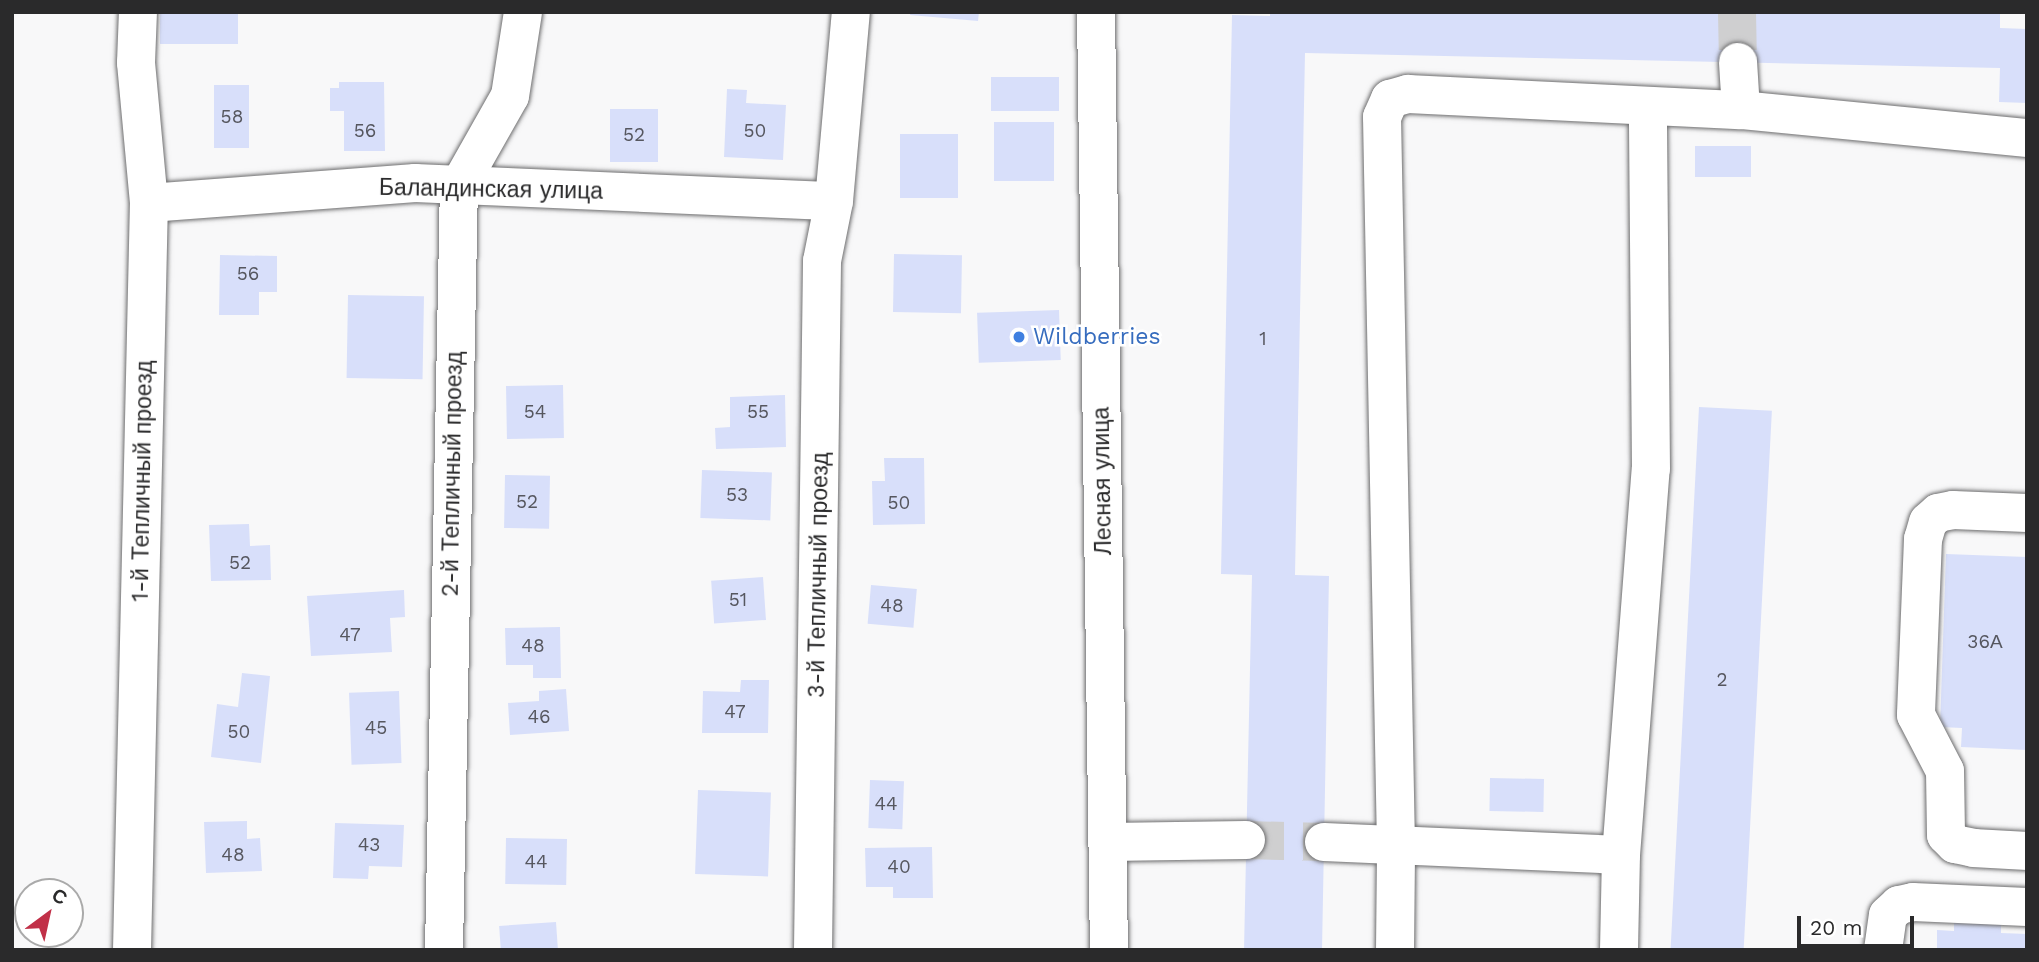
<!DOCTYPE html>
<meta charset="utf-8">
<style>
body{margin:0}
#map{position:relative;width:2039px;height:962px;overflow:hidden;background:#f8f8f9;font-family:"Work Sans",sans-serif}
div>[style]{position:absolute}
.building>*{inset:0;background:#d8dffa;transform-origin:0 0}
.minor-tunnel>*{height:38px;margin-top:-19px;transform-origin:0;background:repeating-linear-gradient(90deg,#cfcfd0 0 38px,transparent 0 57px)}
.roads{filter:drop-shadow(0 0 2px #6e6e6f) drop-shadow(0 0 2px #6e6e6f)}
.minor>*{height:38px;margin:-19px;padding:0 19px;transform-origin:19px;border-radius:19px;background:#fff}
.dots>*{width:19px;height:19px;translate:-50% -50%;box-sizing:border-box;border:4px solid #fff;border-radius:50%}
span{translate:-50% -50%;white-space:nowrap;text-align:center;line-height:1.15;-webkit-text-stroke:5px #fff;paint-order:stroke}
.number-label{font-size:19px;color:#56575f}
.number-label span{-webkit-text-stroke-width:0}
.street-label{font-size:23px;color:#2a2a2b}
.shop-label{font-size:23px;color:#366cbe}
.left{translate:0 -50%;text-align:left}
.frame{position:absolute;inset:0;border:14px solid #2a2a2b;pointer-events:none}
.north{position:absolute;left:14px;top:878px;width:70px;height:70px;box-sizing:border-box;background:#fff;border:2px solid #aaa;border-radius:50%;rotate:33deg;font-size:19px;font-weight:700;line-height:28px;text-align:center;color:#2a2a2b}
.north::after{content:'';display:block;margin:auto;width:24px;height:32px;background:#c13048;clip-path:polygon(50% 0,100% 100%,50% 72%,0 100%)}
.scale{position:absolute;left:1797px;top:916px;width:117px;height:32px;box-sizing:border-box;border:4px solid #2a2a2b;border-top:0;padding-left:9px;font-size:21px;line-height:24px;white-space:nowrap;color:#2a2a2b;-webkit-text-stroke:5px #fff;paint-order:stroke}
</style>
<div id="map">
<div class="building">
<div style="left:160px;top:12px;width:78px;height:32px"></div>
<div style="clip-path:polygon(911px 12px,979px 12px,978px 21px,910px 15px)"></div>
<div style="clip-path:polygon(1270px 12px,2000px 12px,2000px 28px,2027px 29px,2027px 103px,1999px 102px,2000px 68px,1305px 53px,1295px 575px,1329px 576px,1322px 950px,1244px 950px,1252px 575px,1221px 574px,1232px 15px,1270px 16px)"></div>
<div style="left:991px;top:77px;width:68px;height:34px"></div>
<div style="clip-path:polygon(339px 82px,384px 82px,385px 151px,344px 151px,344px 111px,330px 111px,330px 88px,339px 88px)"></div>
<div style="left:214px;top:85px;width:35px;height:63px"></div>
<div style="clip-path:polygon(727px 89px,747px 90px,746px 103px,786px 105px,783px 160px,724px 157px)"></div>
<div style="left:610px;top:109px;width:48px;height:53px"></div>
<div style="left:994px;top:122px;width:60px;height:59px"></div>
<div style="left:900px;top:134px;width:58px;height:64px"></div>
<div style="left:1695px;top:146px;width:56px;height:31px"></div>
<div style="left:894px;top:254px;width:68px;height:58px;rotate:1deg"></div>
<div style="clip-path:polygon(220px 255px,277px 256px,277px 292px,259px 292px,259px 315px,219px 315px)"></div>
<div style="left:348px;top:295px;width:76px;height:83px;rotate:1deg"></div>
<div style="left:1059px;top:310px;width:50px;height:82px;rotate:88deg"></div>
<div style="left:563px;top:385px;width:53px;height:57px;rotate:89deg"></div>
<div style="clip-path:polygon(785px 395px,786px 447px,716px 449px,715px 428px,730px 427px,730px 397px)"></div>
<div style="left:1699px;top:407px;width:73px;height:544px;rotate:3deg"></div>
<div style="clip-path:polygon(884px 458px,924px 458px,925px 524px,873px 525px,872px 481px,885px 481px)"></div>
<div style="left:702px;top:470px;width:70px;height:48px;rotate:2deg"></div>
<div style="left:505px;top:475px;width:45px;height:53px;rotate:1deg"></div>
<div style="clip-path:polygon(249px 524px,250px 546px,270px 545px,271px 580px,211px 581px,209px 525px)"></div>
<div style="clip-path:polygon(1946px 554px,2027px 557px,2027px 750px,1961px 747px,1962px 728px,1940px 727px)"></div>
<div style="left:763px;top:577px;width:43px;height:52px;rotate:86deg"></div>
<div style="left:871px;top:585px;width:46px;height:39px;rotate:5deg"></div>
<div style="clip-path:polygon(404px 590px,405px 617px,390px 618px,392px 652px,311px 656px,307px 596px)"></div>
<div style="clip-path:polygon(560px 627px,561px 678px,533px 678px,533px 665px,506px 665px,505px 628px)"></div>
<div style="clip-path:polygon(242px 673px,270px 676px,261px 763px,211px 757px,217px 704px,238px 707px)"></div>
<div style="clip-path:polygon(741px 680px,769px 680px,768px 733px,702px 733px,703px 691px,740px 692px)"></div>
<div style="clip-path:polygon(566px 689px,569px 731px,510px 735px,508px 703px,539px 701px,539px 691px)"></div>
<div style="left:399px;top:691px;width:72px;height:50px;rotate:88deg"></div>
<div style="left:1490px;top:778px;width:54px;height:33px;rotate:1deg"></div>
<div style="left:870px;top:780px;width:34px;height:48px;rotate:2deg"></div>
<div style="left:698px;top:790px;width:73px;height:84px;rotate:2deg"></div>
<div style="clip-path:polygon(247px 821px,247px 839px,260px 838px,262px 871px,206px 873px,204px 822px)"></div>
<div style="clip-path:polygon(335px 823px,404px 825px,402px 867px,369px 866px,368px 879px,333px 878px)"></div>
<div style="left:506px;top:838px;width:61px;height:46px;rotate:1deg"></div>
<div style="clip-path:polygon(932px 847px,933px 898px,893px 898px,893px 887px,866px 887px,865px 848px)"></div>
<div style="clip-path:polygon(1954px 920px,2001px 922px,2001px 933px,2027px 934px,2027px 950px,1937px 950px,1937px 930px,1954px 931px)"></div>
<div style="left:556px;top:922px;width:28px;height:57px;rotate:86deg"></div>
</div>
<div class="minor-tunnel">
<div style="left:1737px;top:12px;width:50px;rotate:88.9deg"></div>
<div style="left:1246px;top:840px;width:78px;rotate:1.5deg"></div>
</div>
<div class="roads">
<div class="minor">
<div style="left:1096px;top:12px;width:938px;rotate:89.21deg"></div>
<div style="left:1738px;top:62px;width:48px;rotate:86.4deg"></div>
<div style="left:149px;top:203px;width:267px;rotate:-4.3deg"></div>
<div style="left:415px;top:183px;width:419px;rotate:2.5deg"></div>
<div style="left:2027px;top:513px;width:74px;rotate:-177.7deg"></div>
<div style="left:1953px;top:510px;width:15px;rotate:169deg"></div>
<div style="left:1938px;top:513px;width:13px;rotate:138deg"></div>
<div style="left:1928px;top:522px;width:18px;rotate:106deg"></div>
<div style="left:1923px;top:539px;width:176px;rotate:92.3deg"></div>
<div style="left:1916px;top:715px;width:63px;rotate:62.6deg"></div>
<div style="left:1945px;top:771px;width:64px;rotate:89.1deg"></div>
<div style="left:1946px;top:835px;width:13px;rotate:45deg"></div>
<div style="left:1955px;top:844px;width:19px;rotate:12deg"></div>
<div style="left:1974px;top:848px;width:53px;rotate:3.2deg"></div>
<div style="left:1108px;top:842px;width:138px;rotate:-0.8deg"></div>
<div style="left:1324px;top:842px;width:297px;rotate:2.5deg"></div>
<div style="left:132px;top:950px;width:747px;rotate:-88.7deg"></div>
<div style="left:149px;top:203px;width:141px;rotate:-95.3deg"></div>
<div style="left:136px;top:63px;width:51px;rotate:-87.8deg"></div>
<div style="left:444px;top:950px;width:764px;rotate:-88.88deg"></div>
<div style="left:459px;top:186px;width:103px;rotate:-60.5deg"></div>
<div style="left:510px;top:96px;width:85px;rotate:-81.2deg"></div>
<div style="left:813px;top:950px;width:689px;rotate:-89.25deg"></div>
<div style="left:822px;top:261px;width:61px;rotate:-78.7deg"></div>
<div style="left:834px;top:201px;width:190px;rotate:-84.9deg"></div>
<div style="left:1395px;top:950px;width:104px;rotate:-89.4deg"></div>
<div style="left:1396px;top:846px;width:729px;rotate:-91.1deg"></div>
<div style="left:1382px;top:117px;width:20px;rotate:-66deg"></div>
<div style="left:1390px;top:99px;width:19px;rotate:-16deg"></div>
<div style="left:1408px;top:94px;width:333px;rotate:2.8deg"></div>
<div style="left:1741px;top:110px;width:287px;rotate:5.6deg"></div>
<div style="left:1619px;top:950px;width:95px;rotate:-88.8deg"></div>
<div style="left:1621px;top:855px;width:387px;rotate:-85.6deg"></div>
<div style="left:1651px;top:469px;width:363px;rotate:-90.5deg"></div>
<div style="left:1883px;top:950px;width:35px;rotate:-82deg"></div>
<div style="left:1888px;top:915px;width:15px;rotate:-42deg"></div>
<div style="left:1899px;top:905px;width:14px;rotate:-12deg"></div>
<div style="left:1913px;top:902px;width:114px;rotate:2.5deg"></div>
</div>
</div>
<div class="dots">
<div style="left:1019px;top:337px;background:#3f7fe0"></div>
</div>
<div class="number-label">
<span style="left:232px;top:117px">58</span>
<span style="left:365px;top:131px">56</span>
<span style="left:755px;top:131px">50</span>
<span style="left:634px;top:135px">52</span>
<span style="left:248px;top:274px">56</span>
<span style="left:1263px;top:339px">1</span>
<span style="left:535px;top:412px">54</span>
<span style="left:758px;top:412px">55</span>
<span style="left:737px;top:495px">53</span>
<span style="left:527px;top:502px">52</span>
<span style="left:899px;top:503px">50</span>
<span style="left:240px;top:563px">52</span>
<span style="left:738px;top:600px">51</span>
<span style="left:892px;top:606px">48</span>
<span style="left:350px;top:635px">47</span>
<span style="left:1985px;top:642px">36А</span>
<span style="left:533px;top:646px">48</span>
<span style="left:1722px;top:680px">2</span>
<span style="left:735px;top:712px">47</span>
<span style="left:539px;top:717px">46</span>
<span style="left:376px;top:728px">45</span>
<span style="left:239px;top:732px">50</span>
<span style="left:886px;top:804px">44</span>
<span style="left:369px;top:845px">43</span>
<span style="left:233px;top:855px">48</span>
<span style="left:536px;top:862px">44</span>
<span style="left:899px;top:867px">40</span>
</div>
<div class="street-label">
<span style="left:491px;top:190px;rotate:1deg">Баландинская улица</span>
<span style="left:453px;top:474px;rotate:-89deg">2-й Тепличный проезд</span>
<span style="left:143px;top:481px;rotate:-89deg">1-й Тепличный проезд</span>
<span style="left:1103px;top:481px;rotate:-91deg">Лесная улица</span>
<span style="left:819px;top:575px;rotate:-89deg">3-й Тепличный проезд</span>
</div>
<div class="shop-label">
<span class="left" style="left:1033px;top:337px">Wildberries</span>
</div>
<div class="frame"></div>
<div class="north">С</div>
<div class="scale">20 m</div>
</div>
